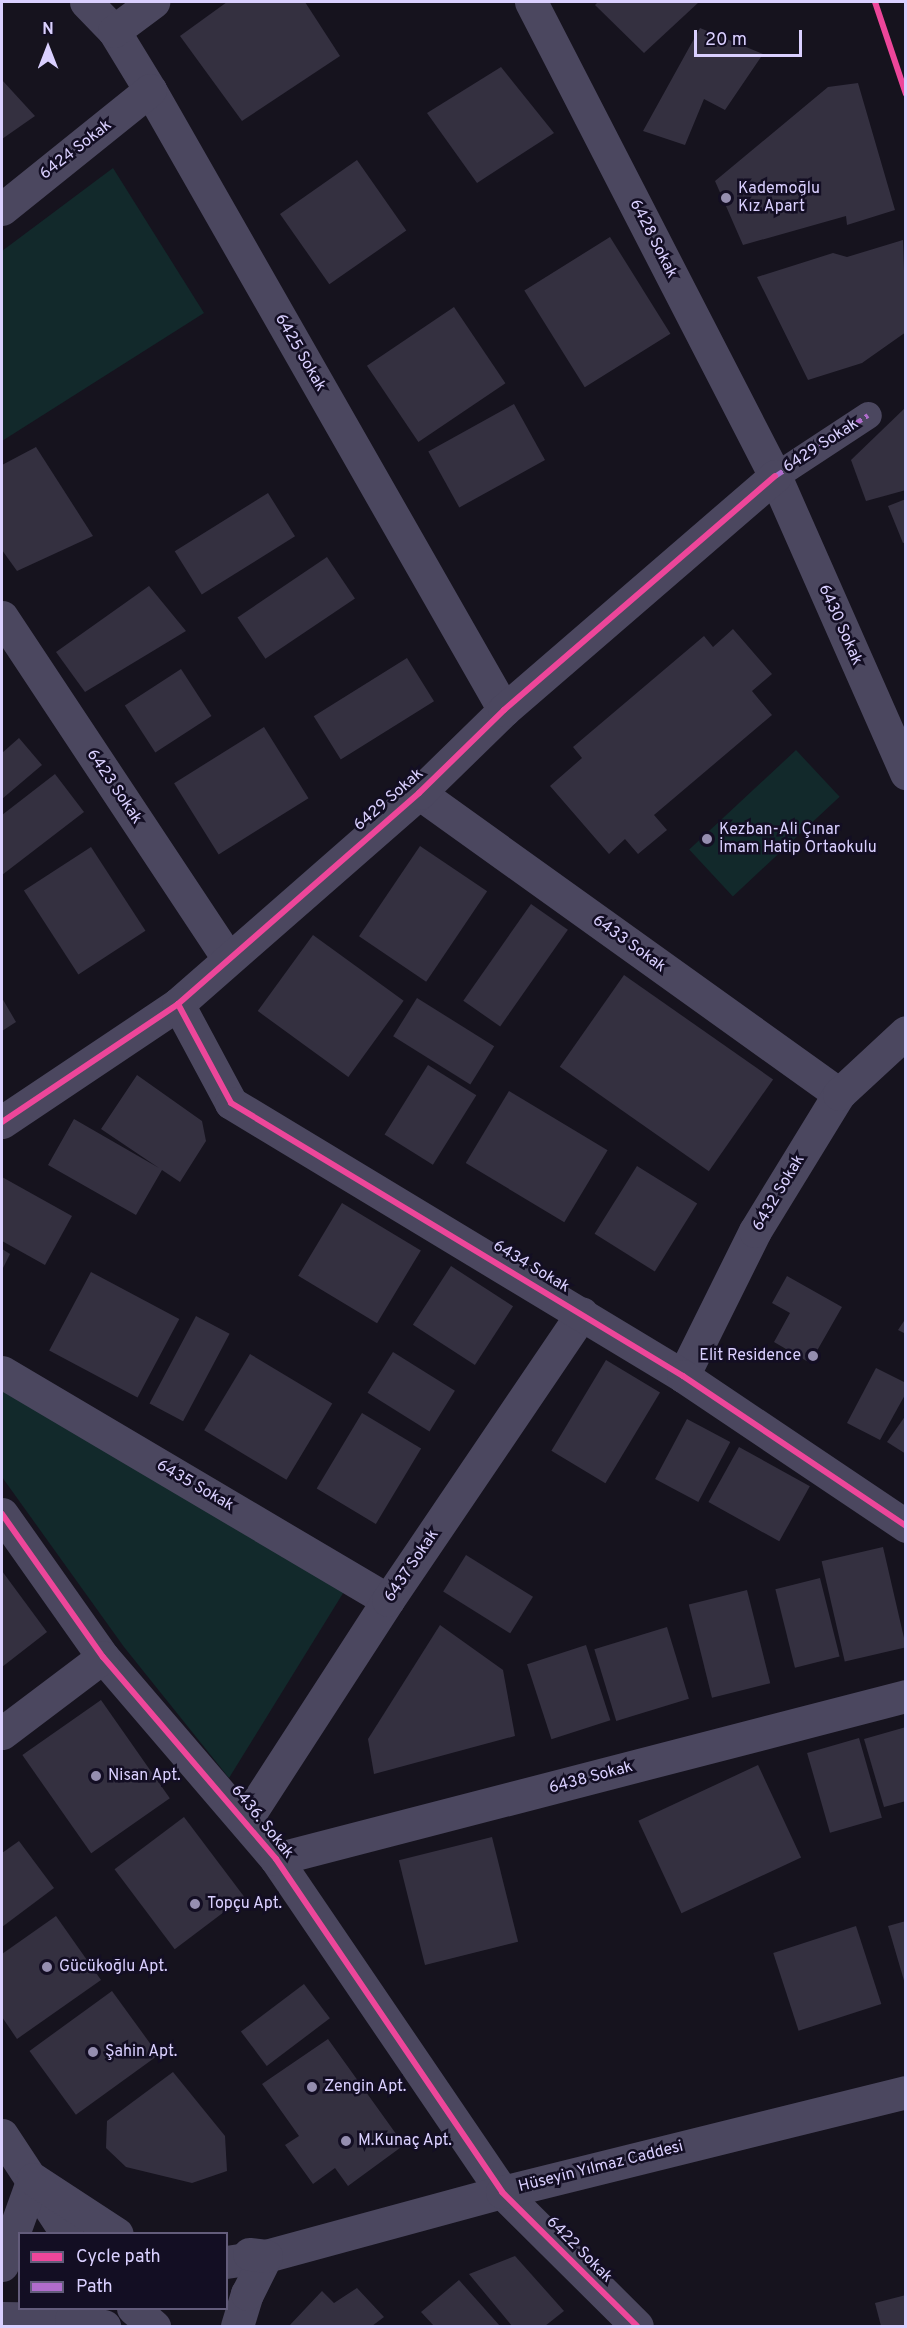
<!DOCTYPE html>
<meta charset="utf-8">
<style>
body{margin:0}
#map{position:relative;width:907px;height:2328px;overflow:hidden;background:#16131e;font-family:Overpass,sans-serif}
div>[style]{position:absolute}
.green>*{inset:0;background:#12292b;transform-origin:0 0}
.building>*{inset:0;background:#343040;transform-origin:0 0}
.pedestrian>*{height:27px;margin:-13.5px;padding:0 13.5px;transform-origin:13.5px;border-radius:13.5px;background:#4b475f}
.minor>*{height:33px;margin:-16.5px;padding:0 16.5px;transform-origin:16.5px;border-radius:16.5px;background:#4b475f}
.tertiary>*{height:33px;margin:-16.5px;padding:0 16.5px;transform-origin:16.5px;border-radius:16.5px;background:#4b475f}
.quiet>*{height:4.5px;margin-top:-2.25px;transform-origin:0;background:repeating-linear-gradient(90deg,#b06ccc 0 9px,transparent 0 13.5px)}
.cycleway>*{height:6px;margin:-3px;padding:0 3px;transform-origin:3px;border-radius:3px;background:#ed469a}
.dots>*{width:16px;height:16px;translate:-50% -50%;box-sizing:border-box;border:3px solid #130e23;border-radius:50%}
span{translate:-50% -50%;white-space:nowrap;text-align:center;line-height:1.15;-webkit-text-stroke:5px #130e23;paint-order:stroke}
.street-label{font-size:16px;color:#dad0ff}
.poi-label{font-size:16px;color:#dad0ff}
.left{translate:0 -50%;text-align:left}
.right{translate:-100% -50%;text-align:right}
.frame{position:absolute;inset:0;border:3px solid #dad0ff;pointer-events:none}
.legend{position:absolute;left:18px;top:2232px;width:210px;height:78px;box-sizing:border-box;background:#130e23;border:2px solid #635c7b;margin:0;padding:8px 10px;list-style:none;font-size:18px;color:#dad0ff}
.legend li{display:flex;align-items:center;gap:12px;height:30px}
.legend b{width:30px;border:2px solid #635c7b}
.north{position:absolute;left:18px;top:18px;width:60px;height:60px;-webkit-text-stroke:4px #130e23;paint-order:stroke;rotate:0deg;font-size:16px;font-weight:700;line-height:24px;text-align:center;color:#dad0ff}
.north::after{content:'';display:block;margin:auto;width:21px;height:27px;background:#dad0ff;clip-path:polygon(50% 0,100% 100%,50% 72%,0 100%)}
.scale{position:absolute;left:694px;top:30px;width:108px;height:27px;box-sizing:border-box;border:3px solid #dad0ff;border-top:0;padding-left:8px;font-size:18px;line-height:21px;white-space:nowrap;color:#dad0ff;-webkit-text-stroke:4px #130e23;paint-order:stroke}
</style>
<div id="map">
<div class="green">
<div style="clip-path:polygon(113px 168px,204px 313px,2px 441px,2px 251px)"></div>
<div style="left:796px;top:750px;width:64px;height:146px;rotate:47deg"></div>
<div style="clip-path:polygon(2px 1389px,345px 1590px,229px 1778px,124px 1647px,2px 1477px)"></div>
</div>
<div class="building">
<div style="clip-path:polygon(227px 2px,305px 2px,340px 56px,242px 121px,180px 36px)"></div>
<div style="clip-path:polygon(598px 2px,699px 2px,644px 53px,595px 5px)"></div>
<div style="clip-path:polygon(700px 28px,763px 54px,725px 110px,704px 99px,685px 145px,643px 131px)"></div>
<div style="clip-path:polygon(501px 67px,554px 133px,477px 183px,427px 113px)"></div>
<div style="clip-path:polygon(2px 80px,35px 116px,2px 139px)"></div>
<div style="clip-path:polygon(858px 83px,895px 210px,847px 225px,846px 216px,743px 245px,715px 181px,828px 87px)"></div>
<div style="left:357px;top:160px;width:86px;height:94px;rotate:55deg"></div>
<div style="left:610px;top:237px;width:114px;height:101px;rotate:58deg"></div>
<div style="clip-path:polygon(903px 240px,906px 332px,862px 363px,808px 380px,757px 277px,833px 253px,847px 257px)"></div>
<div style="left:454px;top:307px;width:92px;height:105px;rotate:56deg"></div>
<div style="left:514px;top:404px;width:64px;height:98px;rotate:61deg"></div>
<div style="clip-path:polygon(906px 407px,906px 490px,866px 501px,851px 460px)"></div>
<div style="clip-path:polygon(36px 447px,93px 536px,17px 571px,2px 550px,2px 465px)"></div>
<div style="left:268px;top:493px;width:51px;height:110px;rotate:58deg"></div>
<div style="clip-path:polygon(906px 499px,906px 542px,903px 543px,888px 506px)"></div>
<div style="left:327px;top:557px;width:50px;height:108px;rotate:56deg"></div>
<div style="clip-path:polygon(149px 586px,186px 631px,85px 692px,56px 652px)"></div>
<div style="clip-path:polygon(733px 629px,772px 674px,752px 691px,772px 715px,654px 815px,667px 830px,638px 854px,625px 839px,609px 854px,550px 786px,582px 758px,573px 747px,704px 636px,713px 647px)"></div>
<div style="left:407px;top:658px;width:51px;height:110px;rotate:58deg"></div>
<div style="left:181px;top:669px;width:56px;height:67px;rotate:57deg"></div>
<div style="left:264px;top:727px;width:84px;height:106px;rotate:58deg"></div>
<div style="clip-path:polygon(19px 738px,42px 765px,2px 799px,2px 753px)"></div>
<div style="clip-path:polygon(55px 774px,84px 812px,2px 875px,2px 815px)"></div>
<div style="left:420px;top:846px;width:81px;height:109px;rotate:34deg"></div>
<div style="left:91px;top:847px;width:100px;height:80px;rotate:57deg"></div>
<div style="left:531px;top:904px;width:45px;height:118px;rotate:35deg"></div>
<div style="left:313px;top:935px;width:112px;height:94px;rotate:36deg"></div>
<div style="left:624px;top:975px;width:182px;height:112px;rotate:35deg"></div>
<div style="clip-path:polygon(2px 998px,16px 1022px,2px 1031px)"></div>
<div style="left:417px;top:998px;width:91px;height:45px;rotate:32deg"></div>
<div style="left:428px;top:1065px;width:57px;height:82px;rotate:32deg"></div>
<div style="clip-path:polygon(137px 1075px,202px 1121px,206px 1141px,180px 1182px,162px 1170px,136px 1215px,48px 1165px,74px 1119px,159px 1168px,101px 1129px)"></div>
<div style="left:509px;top:1091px;width:115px;height:84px;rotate:31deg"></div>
<div style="left:637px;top:1166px;width:71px;height:80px;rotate:32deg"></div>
<div style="clip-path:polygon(2px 1177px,72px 1216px,45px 1265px,2px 1241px)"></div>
<div style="left:342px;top:1203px;width:92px;height:85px;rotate:31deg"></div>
<div style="clip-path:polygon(2px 1249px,10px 1254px,2px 1270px)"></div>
<div style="left:451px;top:1266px;width:74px;height:70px;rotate:33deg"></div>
<div style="left:91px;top:1272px;width:100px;height:89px;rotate:28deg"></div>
<div style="clip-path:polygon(787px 1276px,842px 1307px,810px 1363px,774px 1342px,790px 1313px,772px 1303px)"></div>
<div style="left:196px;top:1316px;width:38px;height:99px;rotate:28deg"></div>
<div style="clip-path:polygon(906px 1318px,906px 1334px,898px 1330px)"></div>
<div style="left:393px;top:1352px;width:73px;height:48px;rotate:32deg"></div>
<div style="left:250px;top:1354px;width:96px;height:89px;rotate:31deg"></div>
<div style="left:606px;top:1360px;width:63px;height:106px;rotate:31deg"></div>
<div style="clip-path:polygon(876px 1368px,906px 1383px,906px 1393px,880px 1440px,847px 1423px)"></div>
<div style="left:362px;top:1413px;width:69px;height:88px;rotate:31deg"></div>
<div style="clip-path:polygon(906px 1415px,906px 1454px,887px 1442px)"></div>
<div style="left:687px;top:1419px;width:49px;height:68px;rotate:28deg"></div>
<div style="left:739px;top:1447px;width:81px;height:63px;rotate:29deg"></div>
<div style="left:883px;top:1547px;width:103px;height:63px;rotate:77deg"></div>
<div style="left:466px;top:1555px;width:79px;height:43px;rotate:32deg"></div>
<div style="clip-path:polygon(2px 1571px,47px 1632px,2px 1667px)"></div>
<div style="left:820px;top:1578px;width:81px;height:46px;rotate:76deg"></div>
<div style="left:747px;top:1590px;width:96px;height:60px;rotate:76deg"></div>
<div style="clip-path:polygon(440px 1625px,503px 1670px,515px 1736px,374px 1774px,368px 1739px)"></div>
<div style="left:667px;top:1627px;width:75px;height:76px;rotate:73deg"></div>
<div style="left:586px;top:1645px;width:79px;height:62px;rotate:72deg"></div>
<div style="left:101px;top:1700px;width:120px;height:96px;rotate:55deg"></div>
<div style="clip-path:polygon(906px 1727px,906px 1801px,884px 1807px,864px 1739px)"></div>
<div style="left:859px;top:1738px;width:83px;height:54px;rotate:74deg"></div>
<div style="left:758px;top:1765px;width:102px;height:132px;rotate:65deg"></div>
<div style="left:184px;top:1817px;width:100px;height:87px;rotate:53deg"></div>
<div style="left:492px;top:1837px;width:108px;height:96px;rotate:76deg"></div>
<div style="clip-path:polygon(19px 1841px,54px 1888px,2px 1927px,2px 1853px)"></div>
<div style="clip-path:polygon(56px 1916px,101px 1980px,17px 2039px,2px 2017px,2px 1954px)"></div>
<div style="clip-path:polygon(906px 1921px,906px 1984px,905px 1984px,888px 1926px)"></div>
<div style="left:856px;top:1926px;width:82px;height:87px;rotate:72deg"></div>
<div style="left:304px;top:1984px;width:43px;height:79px;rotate:53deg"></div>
<div style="left:112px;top:1991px;width:79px;height:102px;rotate:54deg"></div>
<div style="clip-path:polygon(328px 2039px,404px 2145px,348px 2186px,335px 2168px,313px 2184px,285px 2145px,299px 2136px,262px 2084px)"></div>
<div style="clip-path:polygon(173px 2072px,225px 2136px,227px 2171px,192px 2183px,126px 2167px,106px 2148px,107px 2121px)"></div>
<div style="clip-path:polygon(515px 2256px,564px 2311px,545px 2326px,512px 2326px,469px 2274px)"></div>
<div style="clip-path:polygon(459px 2280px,500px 2326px,434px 2326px,421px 2312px)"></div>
<div style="clip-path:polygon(357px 2288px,384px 2317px,372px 2326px,289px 2326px,322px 2291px,334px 2303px)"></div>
<div style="clip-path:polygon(906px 2295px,906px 2326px,881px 2326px,875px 2303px)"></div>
</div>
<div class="pedestrian">
<div style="left:775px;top:476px;width:111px;rotate:-33.3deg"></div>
</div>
<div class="minor">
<div style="left:86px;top:2px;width:40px;rotate:46deg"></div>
<div style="left:114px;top:31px;width:69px;rotate:58.6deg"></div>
<div style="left:150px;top:90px;width:714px;rotate:60.28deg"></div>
<div style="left:531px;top:2px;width:533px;rotate:62.76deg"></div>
<div style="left:775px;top:476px;width:325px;rotate:66.2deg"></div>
<div style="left:114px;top:31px;width:49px;rotate:-36.6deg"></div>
<div style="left:2px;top:209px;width:190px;rotate:-38.8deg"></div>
<div style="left:2px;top:617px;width:408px;rotate:56.5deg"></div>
<div style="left:419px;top:793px;width:517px;rotate:35.63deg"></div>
<div style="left:2px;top:1122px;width:212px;rotate:-33.8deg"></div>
<div style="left:178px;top:1004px;width:320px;rotate:-41.2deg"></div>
<div style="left:419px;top:793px;width:119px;rotate:-44.3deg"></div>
<div style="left:504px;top:710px;width:358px;rotate:-40.8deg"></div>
<div style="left:2px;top:1372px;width:448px;rotate:30.6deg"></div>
<div style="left:683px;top:1376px;width:162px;rotate:-63.6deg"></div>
<div style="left:755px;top:1231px;width:161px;rotate:-58.5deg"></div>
<div style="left:839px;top:1094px;width:91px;rotate:-42.8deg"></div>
<div style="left:2px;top:1514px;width:175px;rotate:54.8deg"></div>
<div style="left:103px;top:1657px;width:266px;rotate:49.4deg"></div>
<div style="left:276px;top:1859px;width:402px;rotate:55.8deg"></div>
<div style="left:502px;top:2192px;width:190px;rotate:44.8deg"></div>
<div style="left:2px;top:1733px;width:126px;rotate:-37deg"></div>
<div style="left:245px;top:1821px;width:263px;rotate:-57.1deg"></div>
<div style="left:388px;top:1600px;width:346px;rotate:-55.9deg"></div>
<div style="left:276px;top:1859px;width:651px;rotate:-14.51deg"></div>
</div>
<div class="tertiary">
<div style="left:178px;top:1004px;width:112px;rotate:61.8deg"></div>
<div style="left:231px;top:1103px;width:528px;rotate:31.13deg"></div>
<div style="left:683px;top:1376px;width:269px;rotate:33.9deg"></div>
<div style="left:2px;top:2135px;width:118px;rotate:56.7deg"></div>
<div style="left:226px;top:2262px;width:40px;rotate:-8.5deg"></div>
<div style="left:266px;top:2256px;width:245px;rotate:-15.2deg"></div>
<div style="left:502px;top:2192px;width:416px;rotate:-13.9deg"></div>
<div style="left:2px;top:2265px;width:91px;rotate:-70.2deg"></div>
<div style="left:33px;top:2179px;width:100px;rotate:33.2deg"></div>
<div style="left:133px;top:2308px;width:28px;rotate:41deg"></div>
<div style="left:2px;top:2318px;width:69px;rotate:0.8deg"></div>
<div style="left:71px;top:2319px;width:34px;rotate:12deg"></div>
<div style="left:237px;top:2326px;width:34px;rotate:-73deg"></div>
<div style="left:247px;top:2294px;width:42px;rotate:-63.4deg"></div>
<div style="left:266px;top:2256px;width:17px;rotate:-173deg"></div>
</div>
<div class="quiet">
<div style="left:775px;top:476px;width:111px;rotate:-33.3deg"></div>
</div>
<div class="cycleway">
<div style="left:875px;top:2px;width:97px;rotate:71.4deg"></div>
<div style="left:178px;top:1004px;width:112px;rotate:61.8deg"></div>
<div style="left:231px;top:1103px;width:528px;rotate:31.13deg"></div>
<div style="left:683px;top:1376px;width:269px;rotate:33.9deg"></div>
<div style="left:2px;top:1122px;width:212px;rotate:-33.8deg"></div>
<div style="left:178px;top:1004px;width:320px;rotate:-41.2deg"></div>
<div style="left:419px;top:793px;width:119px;rotate:-44.3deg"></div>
<div style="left:504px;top:710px;width:358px;rotate:-40.8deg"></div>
<div style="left:2px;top:1514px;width:175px;rotate:54.8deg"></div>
<div style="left:103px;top:1657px;width:266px;rotate:49.4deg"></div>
<div style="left:276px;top:1859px;width:402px;rotate:55.8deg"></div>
<div style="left:502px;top:2192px;width:190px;rotate:44.8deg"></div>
</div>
<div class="dots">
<div style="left:726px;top:198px;background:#958eb0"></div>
<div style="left:707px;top:839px;background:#958eb0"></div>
<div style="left:813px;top:1356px;background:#958eb0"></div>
<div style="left:96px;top:1776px;background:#958eb0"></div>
<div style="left:195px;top:1904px;background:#958eb0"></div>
<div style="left:47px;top:1967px;background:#958eb0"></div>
<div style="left:93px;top:2052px;background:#958eb0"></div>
<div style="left:312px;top:2087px;background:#958eb0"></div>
<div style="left:346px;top:2141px;background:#958eb0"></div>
</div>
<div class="street-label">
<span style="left:76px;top:150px;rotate:-38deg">6424 Sokak</span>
<span style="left:653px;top:239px;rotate:63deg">6428 Sokak</span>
<span style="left:300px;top:353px;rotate:60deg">6425 Sokak</span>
<span style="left:821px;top:446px;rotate:-33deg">6429 Sokak</span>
<span style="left:840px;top:625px;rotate:66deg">6430 Sokak</span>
<span style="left:114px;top:787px;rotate:56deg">6423 Sokak</span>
<span style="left:389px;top:800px;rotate:-41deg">6429 Sokak</span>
<span style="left:629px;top:944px;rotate:36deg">6433 Sokak</span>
<span style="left:779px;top:1193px;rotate:-59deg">6432 Sokak</span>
<span style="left:531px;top:1267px;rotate:31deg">6434 Sokak</span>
<span style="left:195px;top:1486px;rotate:30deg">6435 Sokak</span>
<span style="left:412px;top:1566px;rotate:-56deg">6437 Sokak</span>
<span style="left:591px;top:1778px;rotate:-15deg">6438 Sokak</span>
<span style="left:262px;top:1822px;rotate:51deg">6436. Sokak</span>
<span style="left:601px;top:2167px;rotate:-14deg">Hüseyin Yılmaz Caddesi</span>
<span style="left:579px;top:2250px;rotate:45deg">6422 Sokak</span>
</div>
<div class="poi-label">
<span class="left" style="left:738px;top:198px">Kademoğlu<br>Kız Apart</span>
<span class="left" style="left:719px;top:839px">Kezban-Ali Çınar<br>İmam Hatip Ortaokulu</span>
<span class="right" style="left:801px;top:1356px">Elit Residence</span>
<span class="left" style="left:108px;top:1776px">Nisan Apt.</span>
<span class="left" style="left:207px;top:1904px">Topçu Apt.</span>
<span class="left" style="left:59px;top:1967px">Gücükoğlu Apt.</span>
<span class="left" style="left:105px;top:2052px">Şahin Apt.</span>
<span class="left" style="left:324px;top:2087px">Zengin Apt.</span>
<span class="left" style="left:358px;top:2141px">M.Kunaç Apt.</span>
</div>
<div class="frame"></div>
<ul class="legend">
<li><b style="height:8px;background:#ed469a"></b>Cycle path</li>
<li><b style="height:8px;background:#b06ccc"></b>Path</li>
</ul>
<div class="north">N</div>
<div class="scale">20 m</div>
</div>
